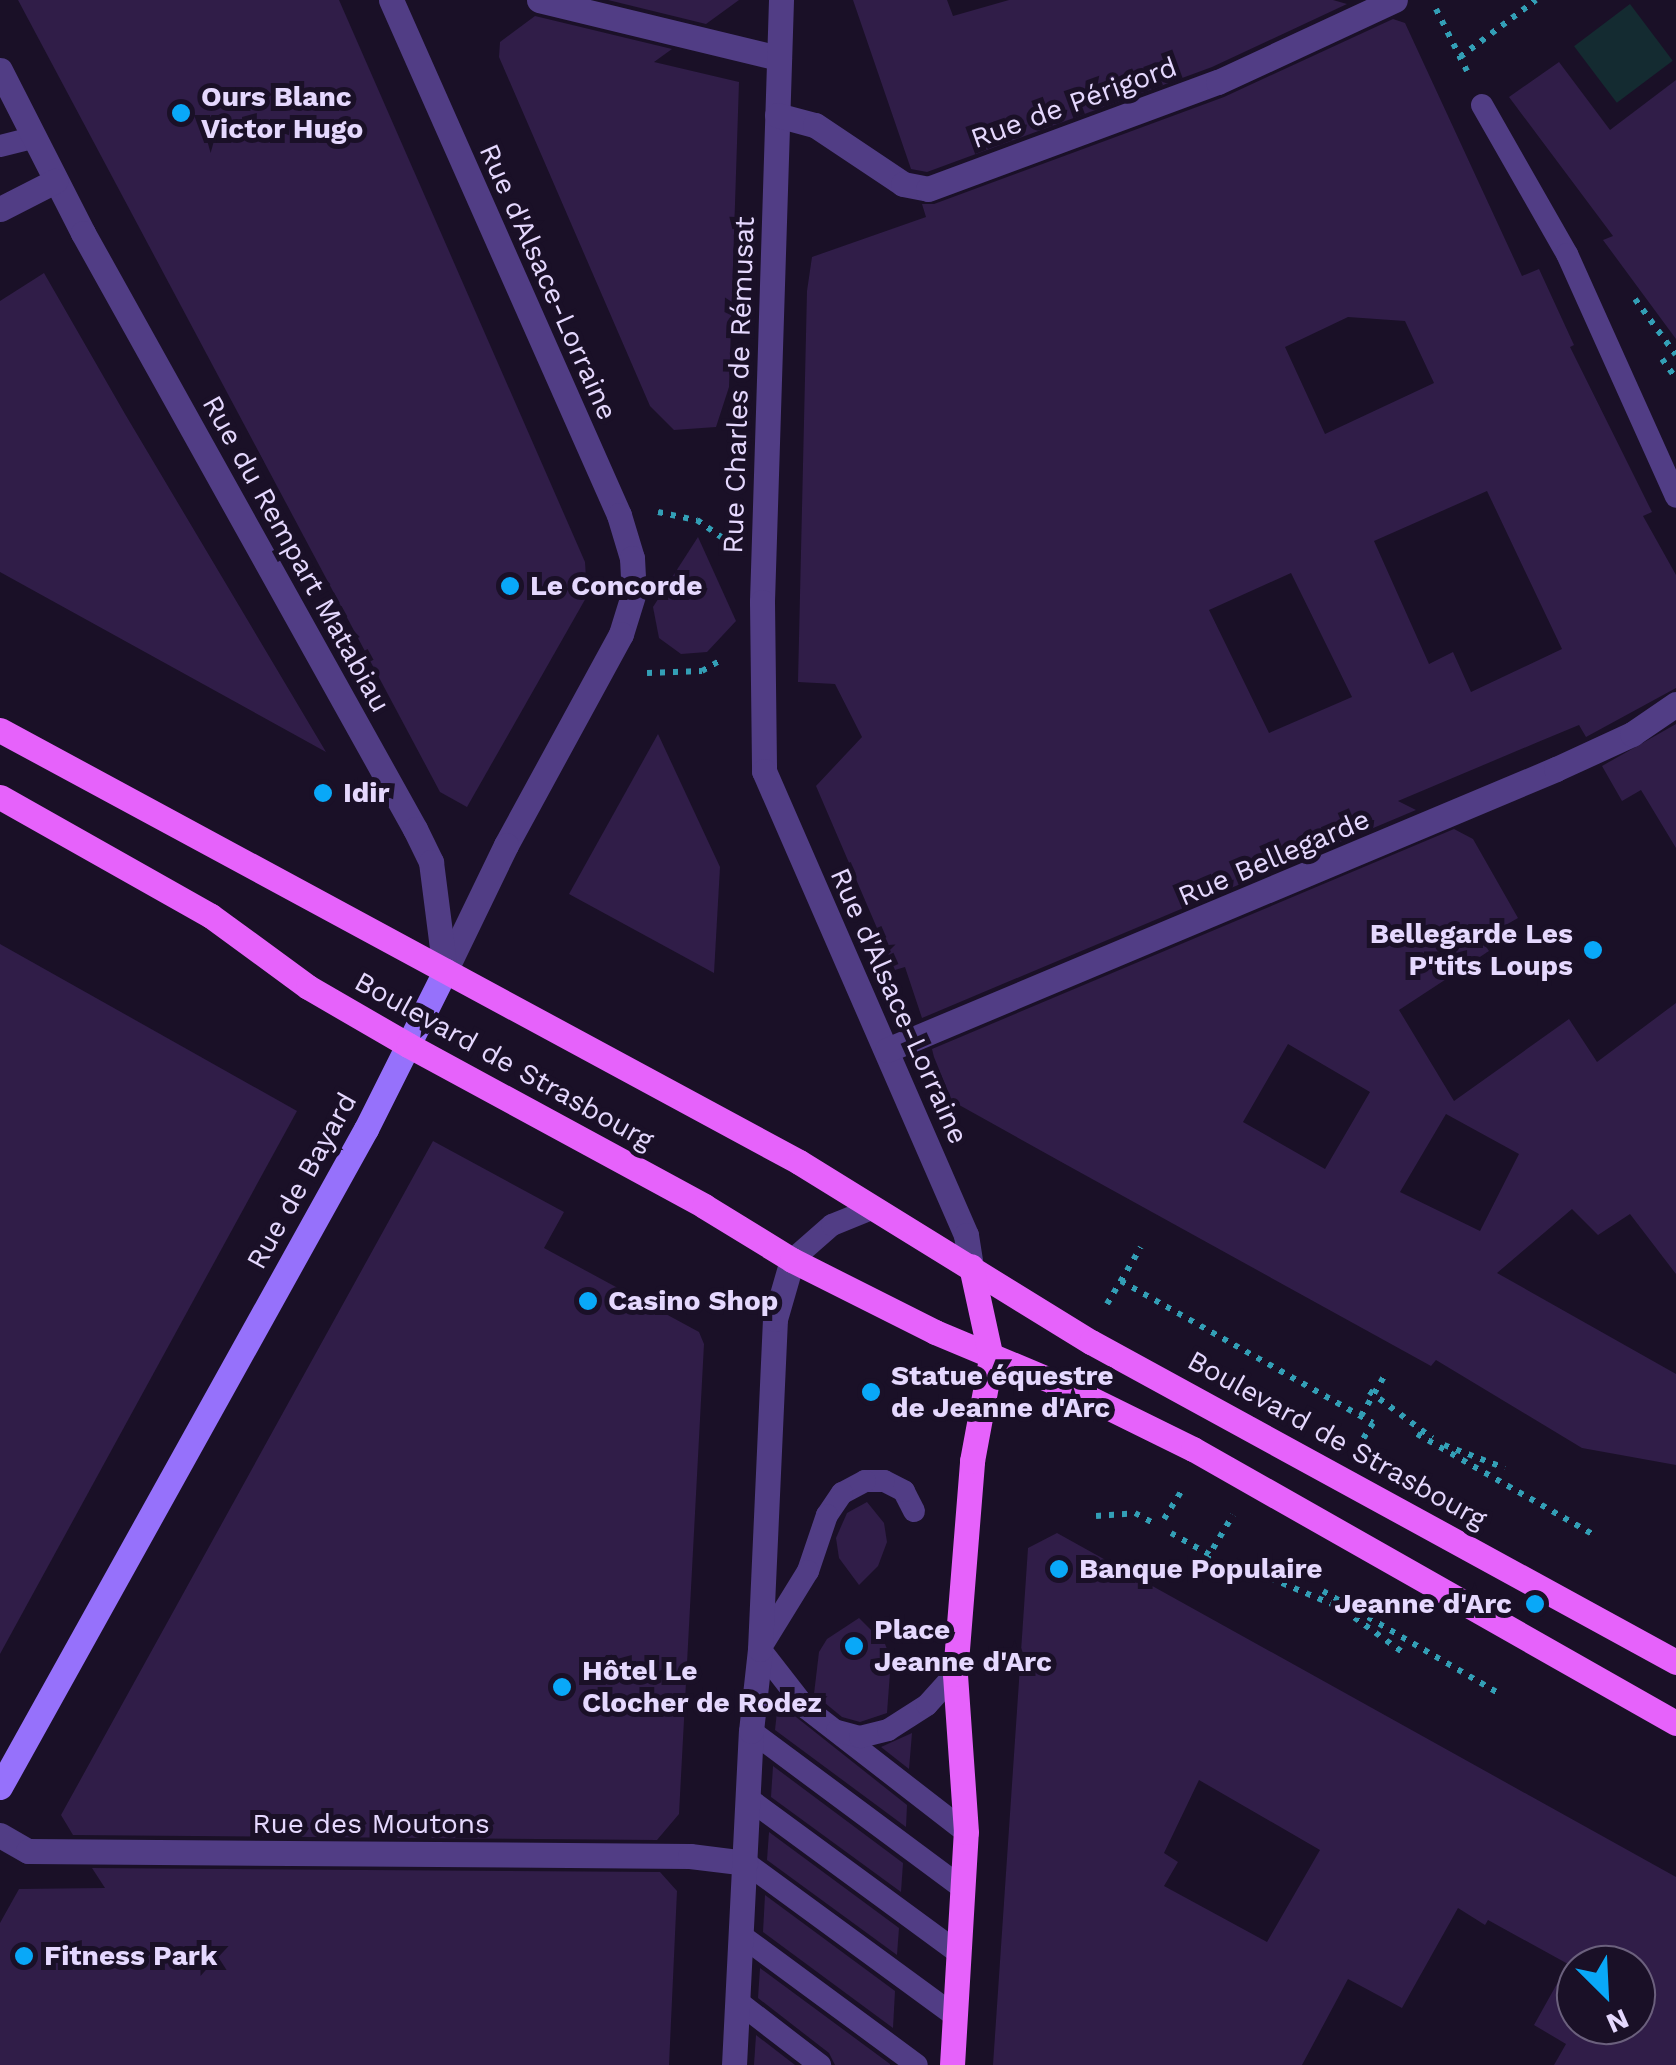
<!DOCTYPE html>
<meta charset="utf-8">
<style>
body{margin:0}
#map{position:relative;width:1676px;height:2065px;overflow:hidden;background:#1a1027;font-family:"Work Sans",sans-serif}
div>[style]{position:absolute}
.green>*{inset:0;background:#142b31;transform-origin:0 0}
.building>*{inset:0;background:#301d48}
.path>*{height:6px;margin-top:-3px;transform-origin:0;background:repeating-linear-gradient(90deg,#339fb6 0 5px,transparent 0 13px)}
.lane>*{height:22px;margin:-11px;padding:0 11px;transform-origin:11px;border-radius:11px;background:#513d85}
.street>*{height:25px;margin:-12.5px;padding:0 12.5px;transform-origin:12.5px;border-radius:12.5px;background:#513d85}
.secondary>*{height:25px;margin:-12.5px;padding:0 12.5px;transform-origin:12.5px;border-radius:12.5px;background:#9671fb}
.primary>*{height:25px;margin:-12.5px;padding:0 12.5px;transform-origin:12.5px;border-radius:12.5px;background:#e662fb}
.dots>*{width:28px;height:28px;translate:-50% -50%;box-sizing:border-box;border:5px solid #1a1027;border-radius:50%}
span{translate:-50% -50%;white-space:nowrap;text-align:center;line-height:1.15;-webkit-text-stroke:10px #1a1027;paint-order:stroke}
.poi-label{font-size:28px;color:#e5d8fe;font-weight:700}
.left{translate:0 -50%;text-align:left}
.right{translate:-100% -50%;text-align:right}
.street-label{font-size:28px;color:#e5d8fe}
.north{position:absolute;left:1556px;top:1945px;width:100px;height:100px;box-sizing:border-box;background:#1a1027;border:2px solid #6b607d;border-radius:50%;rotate:156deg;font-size:28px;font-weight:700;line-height:40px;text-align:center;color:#e5d8fe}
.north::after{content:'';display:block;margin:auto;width:35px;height:45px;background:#09a8f8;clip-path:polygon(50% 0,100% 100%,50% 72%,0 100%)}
</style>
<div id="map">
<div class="green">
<div style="left:1630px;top:4px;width:71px;height:70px;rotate:53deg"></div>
</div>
<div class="building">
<div style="clip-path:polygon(18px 0,339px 0,585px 562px,587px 596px,467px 807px,440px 792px)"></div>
<div style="clip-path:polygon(608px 0,739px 0,706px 24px)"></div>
<div style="clip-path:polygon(853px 0,947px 0,953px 16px,1009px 0,1333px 0,1347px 4px,1212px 67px,927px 172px,911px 169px)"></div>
<div style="clip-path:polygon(535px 16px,672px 49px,654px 62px,739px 82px,729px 387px,716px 427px,674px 430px,650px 406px,499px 57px,500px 42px)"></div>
<div style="clip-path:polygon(evenodd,1393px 19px,1405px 23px,1522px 276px,1539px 269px,1574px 345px,1570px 347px,1652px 512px,1643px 516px,1676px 575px,1676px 688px,1586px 737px,1579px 725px,1538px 742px,1398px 801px,1416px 810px,922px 1018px,905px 967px,895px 970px,816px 786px,862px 737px,835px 684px,798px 682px,807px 291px,812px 257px,926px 217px,922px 204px,934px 204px,1224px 97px,1393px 19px,1348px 317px,1405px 321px,1434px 383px,1325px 434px,1285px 347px,1348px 317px,1393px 19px,1487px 491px,1562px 649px,1471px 692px,1453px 652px,1429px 664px,1374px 541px,1487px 491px,1393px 19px,1291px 573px,1352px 697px,1269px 733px,1209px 610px,1291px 573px)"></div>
<div style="clip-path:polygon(1559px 62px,1610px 130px,1676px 80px,1676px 339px,1603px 240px,1613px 236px,1509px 97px)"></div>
<div style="clip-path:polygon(44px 273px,125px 414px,326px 752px,0 572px,0 301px)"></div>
<div style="clip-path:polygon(698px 537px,736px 621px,707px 652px,681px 654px,659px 638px,653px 607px)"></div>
<div style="clip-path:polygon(1676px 724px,1676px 848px,1641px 790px,1622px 801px,1602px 766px)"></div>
<div style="clip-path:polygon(658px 734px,720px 867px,714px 973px,569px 894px)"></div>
<div style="clip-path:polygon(evenodd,1454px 829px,1473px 839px,1518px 918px,1481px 939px,1489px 951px,1399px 1010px,1454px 1101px,1569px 1019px,1597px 1062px,1676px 1003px,1676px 1274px,1630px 1214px,1598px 1235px,1572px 1209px,1497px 1273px,1676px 1374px,1676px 1465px,1582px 1448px,1436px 1360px,1431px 1366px,1065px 1164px,952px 1101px,934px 1057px,932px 1049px,1454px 829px,1288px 1044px,1370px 1092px,1325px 1169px,1243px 1122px,1288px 1044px,1454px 829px,1446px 1114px,1519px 1154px,1480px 1231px,1400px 1192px,1446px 1114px)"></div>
<div style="clip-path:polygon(0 944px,297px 1111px,0 1654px)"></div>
<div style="clip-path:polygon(433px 1141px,564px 1212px,544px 1248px,699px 1332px,704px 1344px,679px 1814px,657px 1840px,73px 1835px,61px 1815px)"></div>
<div style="clip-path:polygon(867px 1502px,884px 1523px,887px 1542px,878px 1566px,859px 1585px,839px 1558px,836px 1538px,847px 1513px)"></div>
<div style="clip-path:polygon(evenodd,1057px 1533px,1676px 1877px,1676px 2065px,1554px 2065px,1566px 2044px,1534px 2025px,1568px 1964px,1488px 1920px,1485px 1925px,1458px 1908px,1402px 2008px,1348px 1979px,1302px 2065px,993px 2065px,1028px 1548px,1057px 1533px,1199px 1780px,1320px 1850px,1267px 1942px,1164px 1886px,1178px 1862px,1164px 1853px,1199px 1780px,1057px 1533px,1576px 1965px,1636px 1965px,1636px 2025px,1576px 2025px,1576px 1965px)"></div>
<div style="clip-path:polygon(859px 1618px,885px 1644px,891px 1659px,887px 1713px,860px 1722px,842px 1717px,814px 1694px,819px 1652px,827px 1639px)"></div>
<div style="clip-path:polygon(777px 1712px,791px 1713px,907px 1805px,906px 1827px,775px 1730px)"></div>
<div style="clip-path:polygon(912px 1733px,909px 1769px,881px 1747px)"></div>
<div style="clip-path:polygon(773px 1766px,903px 1863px,901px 1892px,771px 1797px)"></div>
<div style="clip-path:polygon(769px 1832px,899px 1928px,897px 1955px,767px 1860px)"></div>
<div style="clip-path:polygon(92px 1868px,660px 1872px,677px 1891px,669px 2065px,0 2065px,0 1923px,19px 1889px,105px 1888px)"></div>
<div style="clip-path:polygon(765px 1895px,895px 1991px,893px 2028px,763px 1932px)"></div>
<div style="clip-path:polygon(760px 1968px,890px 2064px,890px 2065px,835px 2065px,829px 2053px,758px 1998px)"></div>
<div style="clip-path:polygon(756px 2035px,795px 2065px,754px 2065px)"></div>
</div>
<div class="path">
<div style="left:1436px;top:9px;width:54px;rotate:63.4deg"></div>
<div style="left:1467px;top:71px;width:16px;rotate:-117deg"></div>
<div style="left:1460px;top:57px;width:95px;rotate:-36.9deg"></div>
<div style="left:1635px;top:299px;width:69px;rotate:53.8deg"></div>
<div style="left:1662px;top:359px;width:24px;rotate:54deg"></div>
<div style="left:658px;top:512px;width:40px;rotate:12deg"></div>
<div style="left:697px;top:520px;width:33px;rotate:35deg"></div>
<div style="left:647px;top:673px;width:55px;rotate:-2.1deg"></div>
<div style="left:702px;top:671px;width:22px;rotate:-30deg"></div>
<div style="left:1121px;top:1281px;width:289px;rotate:29.4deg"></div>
<div style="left:1373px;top:1423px;width:25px;rotate:122deg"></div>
<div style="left:1107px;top:1304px;width:66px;rotate:-59.2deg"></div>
<div style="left:1369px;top:1391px;width:79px;rotate:36.7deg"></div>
<div style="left:1361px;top:1416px;width:50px;rotate:-59.8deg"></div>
<div style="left:1417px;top:1434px;width:202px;rotate:29.7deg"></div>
<div style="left:1444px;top:1445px;width:65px;rotate:20.7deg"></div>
<div style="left:1096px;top:1516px;width:39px;rotate:-4deg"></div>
<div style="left:1135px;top:1513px;width:21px;rotate:29deg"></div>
<div style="left:1164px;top:1519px;width:38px;rotate:-58deg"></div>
<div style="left:1171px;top:1533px;width:45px;rotate:29.4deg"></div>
<div style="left:1270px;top:1578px;width:67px;rotate:22.8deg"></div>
<div style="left:1193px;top:1582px;width:78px;rotate:-59.2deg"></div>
<div style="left:1323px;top:1591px;width:207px;rotate:30.2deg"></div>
<div style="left:1344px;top:1610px;width:75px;rotate:35.8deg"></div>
</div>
<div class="lane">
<div style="left:1482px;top:105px;width:172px;rotate:60.3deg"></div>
<div style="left:1567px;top:254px;width:266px;rotate:65.8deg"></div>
<div style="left:0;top:146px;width:36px;rotate:-14deg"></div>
<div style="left:792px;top:1260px;width:53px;rotate:-41.2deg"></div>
<div style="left:832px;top:1225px;width:45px;rotate:-22deg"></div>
<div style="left:914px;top:1511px;width:22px;rotate:-117deg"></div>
<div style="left:904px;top:1491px;width:22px;rotate:-153deg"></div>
<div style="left:884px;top:1481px;width:19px;rotate:180deg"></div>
<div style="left:865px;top:1481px;width:26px;rotate:152deg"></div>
<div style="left:842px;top:1493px;width:27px;rotate:124deg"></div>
<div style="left:827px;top:1515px;width:59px;rotate:108.7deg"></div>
<div style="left:808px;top:1571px;width:92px;rotate:121.6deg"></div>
<div style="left:760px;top:1649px;width:75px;rotate:52.1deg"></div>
<div style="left:806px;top:1708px;width:202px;rotate:37.8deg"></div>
<div style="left:751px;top:1731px;width:265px;rotate:36.6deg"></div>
<div style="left:837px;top:1731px;width:24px;rotate:15deg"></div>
<div style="left:860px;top:1737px;width:29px;rotate:-14deg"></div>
<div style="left:888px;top:1730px;width:46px;rotate:-32.7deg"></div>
<div style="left:927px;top:1705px;width:42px;rotate:-47.9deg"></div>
<div style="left:749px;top:1799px;width:260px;rotate:36.3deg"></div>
<div style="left:746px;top:1863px;width:259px;rotate:36.2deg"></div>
<div style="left:742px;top:1936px;width:217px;rotate:36.4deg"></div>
<div style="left:737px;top:2001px;width:105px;rotate:37.6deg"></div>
</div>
<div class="street">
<div style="left:391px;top:0;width:563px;rotate:66.12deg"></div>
<div style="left:619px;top:515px;width:45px;rotate:73.2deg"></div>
<div style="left:632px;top:558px;width:34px;rotate:87deg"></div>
<div style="left:634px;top:592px;width:44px;rotate:107.2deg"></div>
<div style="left:621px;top:634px;width:240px;rotate:118.6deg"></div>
<div style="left:506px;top:845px;width:140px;rotate:115.8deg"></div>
<div style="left:539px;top:0;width:247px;rotate:13.6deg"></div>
<div style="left:781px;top:0;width:602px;rotate:91.81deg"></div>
<div style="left:762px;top:602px;width:169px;rotate:89.3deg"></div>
<div style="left:764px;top:771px;width:506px;rotate:66.47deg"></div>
<div style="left:966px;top:1235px;width:31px;rotate:81deg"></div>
<div style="left:0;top:70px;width:183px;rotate:63deg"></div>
<div style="left:83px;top:233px;width:682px;rotate:60.88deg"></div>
<div style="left:415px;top:829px;width:37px;rotate:64deg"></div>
<div style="left:431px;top:862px;width:110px;rotate:82.7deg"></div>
<div style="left:777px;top:115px;width:39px;rotate:15deg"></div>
<div style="left:815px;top:125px;width:106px;rotate:33.8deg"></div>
<div style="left:903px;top:184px;width:25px;rotate:11deg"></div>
<div style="left:928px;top:189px;width:309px;rotate:-20.3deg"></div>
<div style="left:1218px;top:82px;width:195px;rotate:-24.9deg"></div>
<div style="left:0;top:209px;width:62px;rotate:-27deg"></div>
<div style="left:887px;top:1050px;width:726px;rotate:-22.78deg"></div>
<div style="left:1556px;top:769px;width:84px;rotate:-24.7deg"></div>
<div style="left:1632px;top:734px;width:53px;rotate:-34.3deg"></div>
<div style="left:0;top:1835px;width:32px;rotate:30deg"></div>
<div style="left:28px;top:1851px;width:662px;rotate:0.43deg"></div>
<div style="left:690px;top:1856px;width:56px;rotate:7.1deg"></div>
<div style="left:734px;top:2065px;width:334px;rotate:-87.1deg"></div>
<div style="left:751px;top:1731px;width:82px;rotate:-83.7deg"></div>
<div style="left:760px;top:1649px;width:330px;rotate:-87.4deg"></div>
<div style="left:775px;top:1319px;width:61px;rotate:-73.9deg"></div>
</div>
<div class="secondary">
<div style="left:0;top:1787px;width:753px;rotate:-60.92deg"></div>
<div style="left:366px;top:1129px;width:177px;rotate:-63.4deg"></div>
</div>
<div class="primary">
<div style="left:0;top:730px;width:908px;rotate:28.4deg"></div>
<div style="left:799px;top:1162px;width:343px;rotate:31.7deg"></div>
<div style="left:1091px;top:1342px;width:667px;rotate:28.68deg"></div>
<div style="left:0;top:797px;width:242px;rotate:29.4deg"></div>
<div style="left:211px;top:916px;width:120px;rotate:36.2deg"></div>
<div style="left:308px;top:987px;width:116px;rotate:30.1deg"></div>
<div style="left:408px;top:1045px;width:337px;rotate:28.5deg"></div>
<div style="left:704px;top:1206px;width:103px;rotate:31.5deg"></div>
<div style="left:792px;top:1260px;width:160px;rotate:26.7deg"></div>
<div style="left:935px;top:1332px;width:145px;rotate:22.7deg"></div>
<div style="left:1069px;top:1388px;width:138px;rotate:26.2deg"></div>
<div style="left:1193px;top:1449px;width:555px;rotate:29.57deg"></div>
<div style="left:952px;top:2065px;width:233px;rotate:-86.6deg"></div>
<div style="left:966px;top:1832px;width:158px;rotate:-94deg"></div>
<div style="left:955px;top:1674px;width:214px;rotate:-85.4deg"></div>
<div style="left:972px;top:1461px;width:105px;rotate:-79.5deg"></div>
<div style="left:991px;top:1358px;width:94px;rotate:-102.3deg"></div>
</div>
<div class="dots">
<div style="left:181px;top:113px;background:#09a8f8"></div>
<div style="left:510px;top:586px;background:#09a8f8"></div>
<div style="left:323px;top:793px;background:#09a8f8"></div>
<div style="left:1593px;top:950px;background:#09a8f8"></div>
<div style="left:588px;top:1301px;background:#09a8f8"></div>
<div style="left:871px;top:1392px;background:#09a8f8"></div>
<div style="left:1059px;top:1569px;background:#09a8f8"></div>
<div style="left:1535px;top:1604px;background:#09a8f8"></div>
<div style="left:854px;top:1646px;background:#09a8f8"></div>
<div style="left:562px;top:1687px;background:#09a8f8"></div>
<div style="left:24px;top:1956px;background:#09a8f8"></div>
</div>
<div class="poi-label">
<span class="left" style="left:201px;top:113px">Ours Blanc<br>Victor Hugo</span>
<span class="left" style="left:530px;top:586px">Le Concorde</span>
<span class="left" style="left:343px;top:793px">Idir</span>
<span class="right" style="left:1573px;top:950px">Bellegarde Les<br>P'tits Loups</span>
<span class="left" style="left:608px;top:1301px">Casino Shop</span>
<span class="left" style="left:891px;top:1392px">Statue équestre<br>de Jeanne d'Arc</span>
<span class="left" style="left:1079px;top:1569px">Banque Populaire</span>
<span class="right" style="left:1512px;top:1604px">Jeanne d'Arc</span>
<span class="left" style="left:874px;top:1646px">Place<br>Jeanne d'Arc</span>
<span class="left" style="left:582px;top:1687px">Hôtel Le<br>Clocher de Rodez</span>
<span class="left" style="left:44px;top:1956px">Fitness Park</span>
</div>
<div class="street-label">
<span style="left:1074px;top:103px;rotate:-20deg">Rue de Périgord</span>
<span style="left:548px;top:282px;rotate:66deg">Rue d'Alsace-Lorraine</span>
<span style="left:739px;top:385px;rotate:-88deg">Rue Charles de Rémusat</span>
<span style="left:296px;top:554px;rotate:61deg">Rue du Rempart Matabiau</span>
<span style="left:1274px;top:858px;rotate:-23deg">Rue Bellegarde</span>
<span style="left:899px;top:1006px;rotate:66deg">Rue d'Alsace-Lorraine</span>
<span style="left:504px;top:1061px;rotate:29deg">Boulevard de Strasbourg</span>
<span style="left:302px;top:1181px;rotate:-61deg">Rue de Bayard</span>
<span style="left:1337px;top:1440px;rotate:29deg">Boulevard de Strasbourg</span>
<span style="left:371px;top:1824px">Rue des Moutons</span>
</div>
<div class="north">N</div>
</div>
